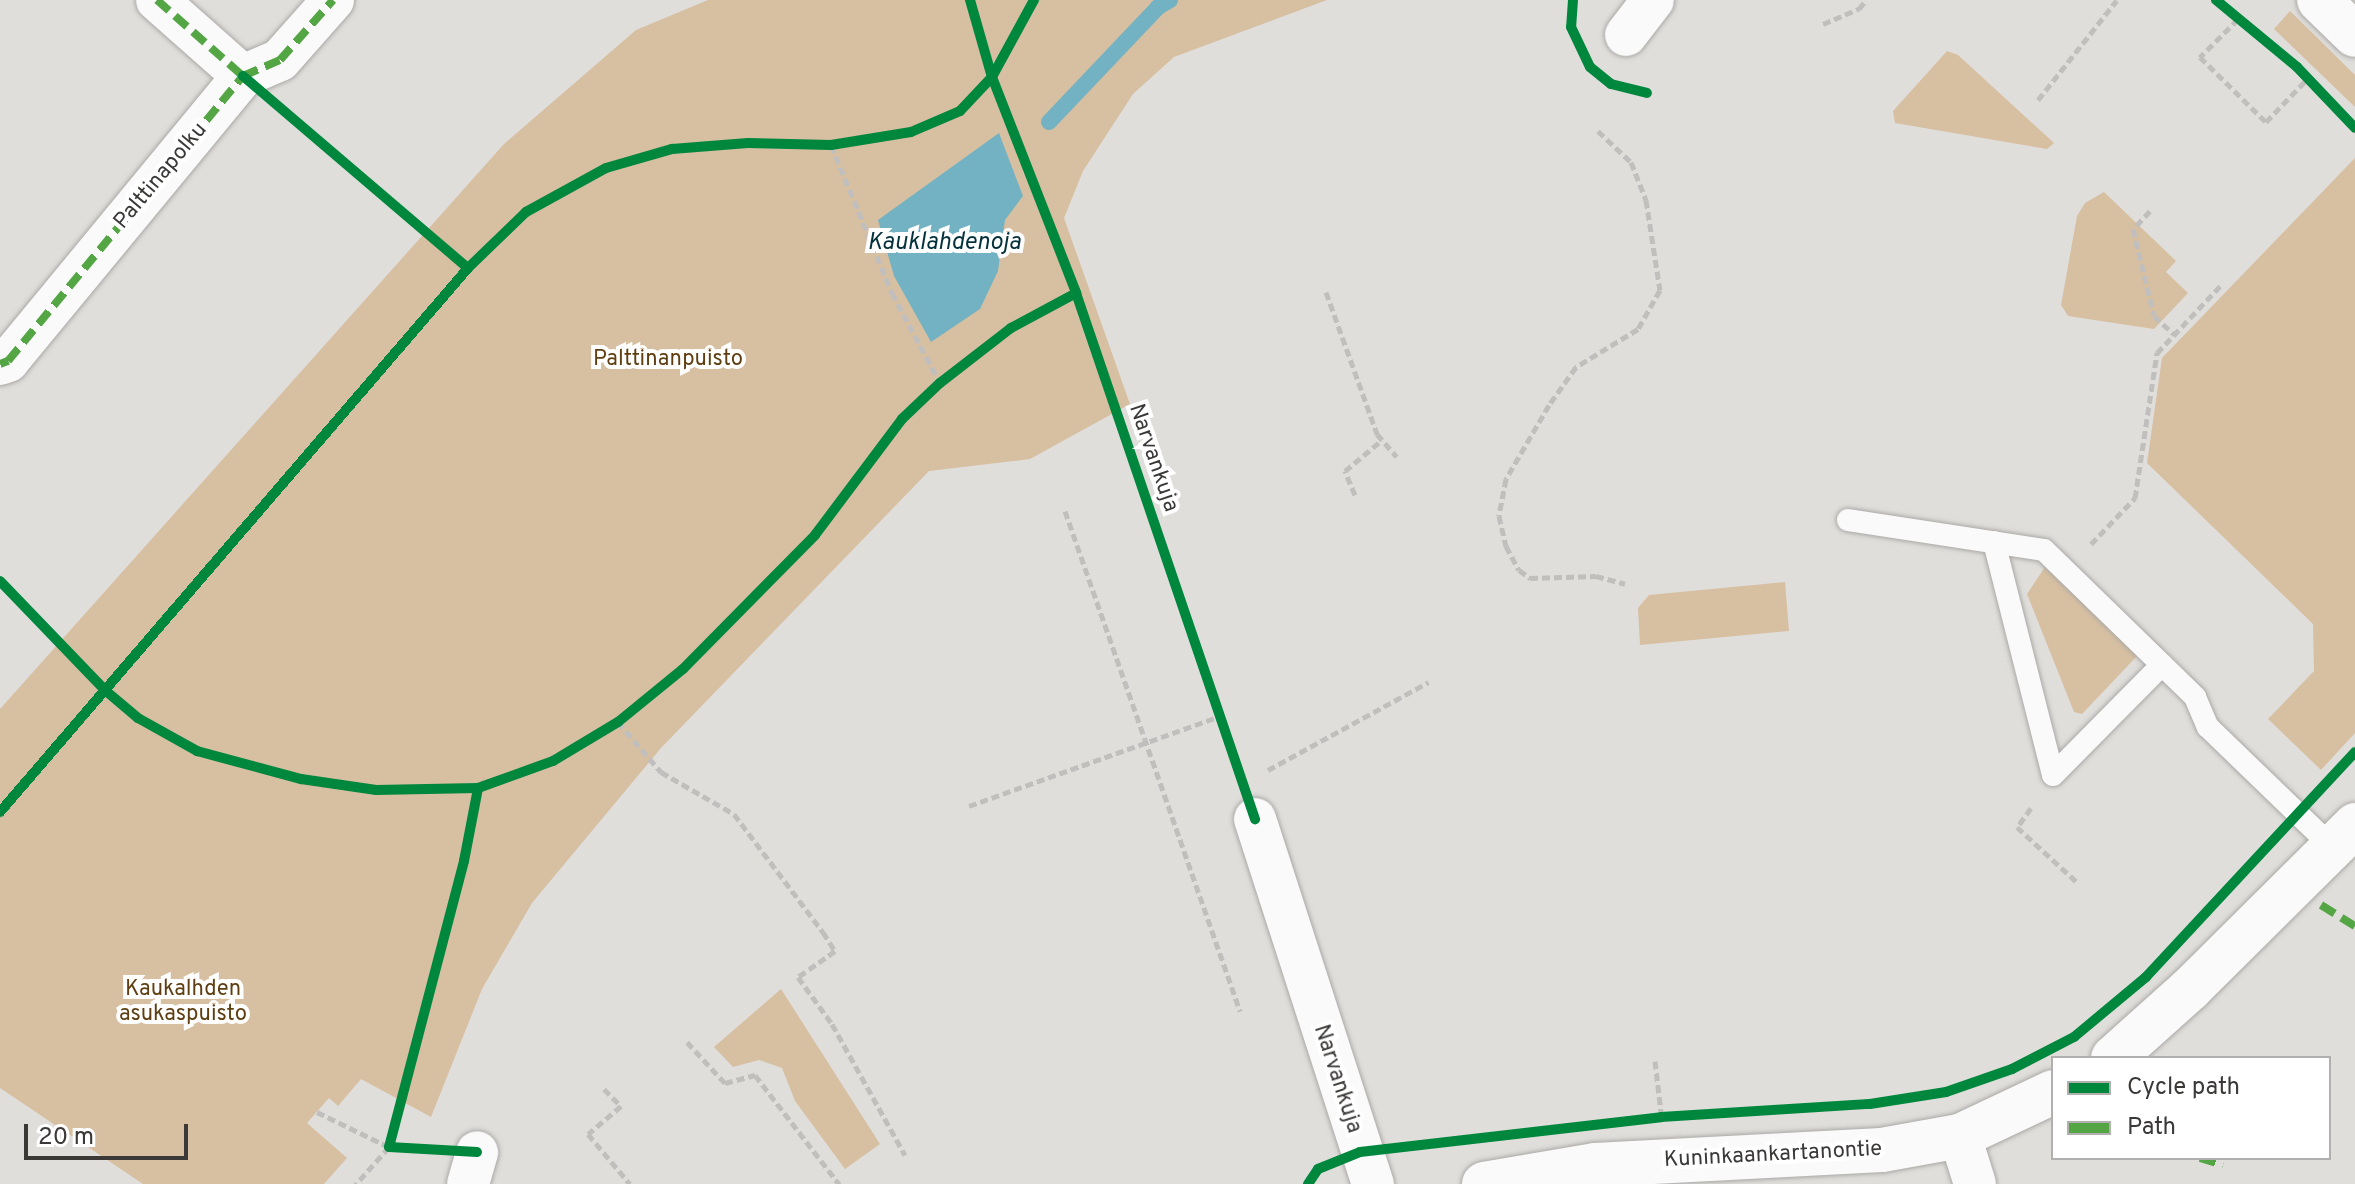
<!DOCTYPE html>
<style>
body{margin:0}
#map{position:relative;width:2355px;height:1184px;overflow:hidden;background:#e0dedb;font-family:Overpass,sans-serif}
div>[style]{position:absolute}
.green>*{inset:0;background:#d7bfa1}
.water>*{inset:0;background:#73b2c2}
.stream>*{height:16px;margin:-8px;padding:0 8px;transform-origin:8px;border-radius:8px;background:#73b2c2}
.path>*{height:5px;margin-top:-2.5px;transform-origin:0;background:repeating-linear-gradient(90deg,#c0bfbe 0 8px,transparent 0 12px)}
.roads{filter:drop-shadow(0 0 2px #aaa9a7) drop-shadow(0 0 2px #aaa9a7)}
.service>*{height:22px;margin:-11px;padding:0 11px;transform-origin:11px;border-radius:11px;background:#fafafa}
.minor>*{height:42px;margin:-21px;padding:0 21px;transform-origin:21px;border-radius:21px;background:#fafafa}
.tertiary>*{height:44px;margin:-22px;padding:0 22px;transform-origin:22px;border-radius:22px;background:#fafafa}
.quiet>*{height:8px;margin-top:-4px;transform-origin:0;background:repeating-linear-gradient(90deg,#54a645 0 16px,transparent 0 24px)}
.cycleway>*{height:10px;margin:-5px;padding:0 5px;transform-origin:5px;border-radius:5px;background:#00873e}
span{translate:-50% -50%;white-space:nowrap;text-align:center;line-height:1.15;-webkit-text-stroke:8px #fff;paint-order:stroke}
.street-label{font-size:22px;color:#3b3938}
.park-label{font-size:22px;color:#5f3f12}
.water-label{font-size:24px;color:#05313c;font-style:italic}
.legend{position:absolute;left:2051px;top:1056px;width:280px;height:104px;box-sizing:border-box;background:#fff;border:2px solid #b1b0af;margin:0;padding:10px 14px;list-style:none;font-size:24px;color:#3b3938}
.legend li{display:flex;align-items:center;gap:16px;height:40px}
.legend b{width:40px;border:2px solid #b1b0af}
.scale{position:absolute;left:24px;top:1124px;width:164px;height:36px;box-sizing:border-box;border:4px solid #3b3938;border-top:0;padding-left:10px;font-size:24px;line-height:28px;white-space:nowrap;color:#3b3938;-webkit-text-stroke:6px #fff;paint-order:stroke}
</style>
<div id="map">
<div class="green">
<div style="clip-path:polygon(708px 0,1327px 0,1174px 57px,1133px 94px,1083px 171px,1064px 218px,1130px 404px,1030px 459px,929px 471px,661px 748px,532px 903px,482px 989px,431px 1117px,361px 1079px,338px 1106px,329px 1098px,307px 1123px,347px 1158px,324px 1184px,143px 1184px,0 1088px,0 709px,504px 144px,636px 30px)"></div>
<div style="clip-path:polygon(2290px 11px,2355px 75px,2355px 107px,2274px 29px)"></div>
<div style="clip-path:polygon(1947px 51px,1958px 55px,2054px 143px,2047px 149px,1895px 123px,1893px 111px)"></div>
<div style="clip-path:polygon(2355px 158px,2355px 733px,2321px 770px,2268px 719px,2314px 671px,2313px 624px,2147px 463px,2162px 358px)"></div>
<div style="clip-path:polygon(2104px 192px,2176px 261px,2166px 272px,2188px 293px,2154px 329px,2068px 316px,2061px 305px,2077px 216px,2085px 203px)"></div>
<div style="clip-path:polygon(2045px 567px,2137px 656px,2082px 714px,2074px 712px,2027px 594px)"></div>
<div style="clip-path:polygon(1785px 582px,1789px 631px,1640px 645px,1638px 608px,1649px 595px)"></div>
<div style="clip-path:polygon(781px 989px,880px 1144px,845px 1169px,795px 1101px,782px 1068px,759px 1060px,733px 1067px,714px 1047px)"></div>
</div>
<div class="water">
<div style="clip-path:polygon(999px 133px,1023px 196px,1005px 220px,998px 271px,980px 309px,931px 342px,894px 276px,878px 220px)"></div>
</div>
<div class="stream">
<div style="left:1049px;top:122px;width:158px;rotate:-46.5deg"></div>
<div style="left:1158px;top:7px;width:14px;rotate:-30deg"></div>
</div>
<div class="path">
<div style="left:2238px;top:19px;width:54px;rotate:135deg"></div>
<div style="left:2200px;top:57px;width:93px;rotate:44.6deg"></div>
<div style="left:2266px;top:122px;width:61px;rotate:-46.3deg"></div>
<div style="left:1823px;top:24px;width:39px;rotate:-23deg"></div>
<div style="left:1859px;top:9px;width:11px;rotate:-52deg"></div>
<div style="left:2038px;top:100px;width:127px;rotate:-51.7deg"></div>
<div style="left:1598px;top:131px;width:45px;rotate:43.2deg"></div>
<div style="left:1631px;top:162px;width:41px;rotate:68.5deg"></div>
<div style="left:1646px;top:200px;width:91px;rotate:81.2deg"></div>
<div style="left:1660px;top:290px;width:45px;rotate:119.4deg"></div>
<div style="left:1638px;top:329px;width:73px;rotate:148.5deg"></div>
<div style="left:1576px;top:367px;width:47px;rotate:125.4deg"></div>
<div style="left:1549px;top:405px;width:86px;rotate:120.2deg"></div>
<div style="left:1506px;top:479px;width:38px;rotate:101deg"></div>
<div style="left:1499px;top:516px;width:31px;rotate:77deg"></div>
<div style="left:1506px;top:546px;width:27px;rotate:62deg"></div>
<div style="left:1519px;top:570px;width:14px;rotate:36deg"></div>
<div style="left:1530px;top:578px;width:66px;rotate:-1.7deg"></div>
<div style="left:1596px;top:576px;width:30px;rotate:15deg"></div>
<div style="left:831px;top:145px;width:160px;rotate:67.6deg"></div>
<div style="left:892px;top:293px;width:102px;rotate:61.9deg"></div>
<div style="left:2150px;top:211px;width:25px;rotate:133deg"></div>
<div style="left:2133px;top:229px;width:89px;rotate:76.4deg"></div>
<div style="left:2154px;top:316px;width:28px;rotate:42deg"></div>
<div style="left:1326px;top:292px;width:151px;rotate:70.2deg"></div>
<div style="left:1377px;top:434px;width:30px;rotate:49deg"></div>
<div style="left:1355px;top:495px;width:26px;rotate:-113deg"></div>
<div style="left:1345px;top:471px;width:48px;rotate:-40deg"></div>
<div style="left:1065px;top:511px;width:530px;rotate:70.71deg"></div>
<div style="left:2091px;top:544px;width:64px;rotate:-46.3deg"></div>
<div style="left:2135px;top:498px;width:147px;rotate:-81.4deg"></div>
<div style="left:2157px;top:353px;width:96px;rotate:-46.7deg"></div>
<div style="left:618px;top:722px;width:66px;rotate:49.3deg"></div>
<div style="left:661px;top:772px;width:84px;rotate:29.9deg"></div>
<div style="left:734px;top:814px;width:148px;rotate:53deg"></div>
<div style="left:823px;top:932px;width:22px;rotate:58deg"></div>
<div style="left:835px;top:951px;width:45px;rotate:144.9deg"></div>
<div style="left:798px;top:977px;width:58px;rotate:54.1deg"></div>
<div style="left:832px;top:1024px;width:150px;rotate:60.9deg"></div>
<div style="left:1268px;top:770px;width:183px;rotate:-28.7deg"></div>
<div style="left:969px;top:806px;width:267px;rotate:-19.7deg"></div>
<div style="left:2031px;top:808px;width:24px;rotate:126deg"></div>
<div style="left:2017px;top:827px;width:83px;rotate:42.6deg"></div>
<div style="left:687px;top:1042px;width:56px;rotate:47.2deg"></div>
<div style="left:725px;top:1083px;width:31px;rotate:-15deg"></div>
<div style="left:755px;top:1075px;width:138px;rotate:52.4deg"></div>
<div style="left:1655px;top:1061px;width:51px;rotate:83.3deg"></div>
<div style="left:604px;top:1089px;width:24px;rotate:45deg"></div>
<div style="left:621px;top:1106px;width:43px;rotate:139.7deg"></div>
<div style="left:588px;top:1134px;width:65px;rotate:50deg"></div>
<div style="left:317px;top:1112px;width:80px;rotate:25.9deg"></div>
<div style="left:389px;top:1147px;width:50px;rotate:131.7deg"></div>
</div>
<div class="roads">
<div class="service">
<div style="left:1848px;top:520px;width:198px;rotate:8.7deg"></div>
<div style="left:2044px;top:550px;width:211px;rotate:44.2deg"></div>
<div style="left:2195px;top:697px;width:33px;rotate:67deg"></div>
<div style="left:2208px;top:727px;width:170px;rotate:44deg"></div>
<div style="left:1994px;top:542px;width:240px;rotate:75.8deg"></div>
<div style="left:2053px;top:775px;width:155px;rotate:-45.3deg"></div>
</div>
<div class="minor">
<div style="left:157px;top:0;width:115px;rotate:41.5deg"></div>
<div style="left:1626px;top:35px;width:44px;rotate:-52.4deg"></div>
<div style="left:0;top:364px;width:9px;rotate:-21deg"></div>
<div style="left:8px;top:361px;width:369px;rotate:-50.5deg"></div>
<div style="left:243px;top:76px;width:40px;rotate:-23.4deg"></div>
<div style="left:280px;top:60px;width:80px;rotate:-48.5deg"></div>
<div style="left:1255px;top:819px;width:384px;rotate:72.1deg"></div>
<div style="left:1960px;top:1136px;width:50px;rotate:72.6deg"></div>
<div style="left:468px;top:1184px;width:33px;rotate:-74deg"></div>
</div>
<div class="tertiary">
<div style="left:2319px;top:0;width:50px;rotate:44.2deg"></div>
<div style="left:2113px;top:1058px;width:103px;rotate:-41.9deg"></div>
<div style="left:2190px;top:989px;width:233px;rotate:-44.8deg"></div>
<div style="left:1484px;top:1184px;width:113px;rotate:-9.7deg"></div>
<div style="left:1595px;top:1165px;width:287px;rotate:-3deg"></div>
<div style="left:1882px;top:1150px;width:79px;rotate:-10.2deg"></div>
<div style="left:1960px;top:1136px;width:103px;rotate:-25.3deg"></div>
</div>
</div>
<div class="quiet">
<div style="left:157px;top:0;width:115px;rotate:41.5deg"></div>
<div style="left:0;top:364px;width:9px;rotate:-21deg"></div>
<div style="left:8px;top:361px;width:369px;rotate:-50.5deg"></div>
<div style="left:243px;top:76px;width:40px;rotate:-23.4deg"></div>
<div style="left:280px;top:60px;width:80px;rotate:-48.5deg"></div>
<div style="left:2321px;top:905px;width:40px;rotate:32deg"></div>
<div style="left:2200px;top:1158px;width:24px;rotate:17deg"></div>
</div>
<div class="cycleway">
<div style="left:970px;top:0;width:80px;rotate:74.1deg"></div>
<div style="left:992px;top:77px;width:232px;rotate:68.7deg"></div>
<div style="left:1076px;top:293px;width:556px;rotate:71.21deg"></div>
<div style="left:1573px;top:0;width:27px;rotate:94deg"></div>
<div style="left:1571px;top:27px;width:44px;rotate:64.6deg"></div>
<div style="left:1590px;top:67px;width:27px;rotate:39deg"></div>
<div style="left:1611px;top:84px;width:37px;rotate:14deg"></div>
<div style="left:2216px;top:0;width:105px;rotate:39.6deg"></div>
<div style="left:2297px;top:67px;width:84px;rotate:46.4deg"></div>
<div style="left:243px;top:76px;width:296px;rotate:40.5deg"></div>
<div style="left:0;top:581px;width:153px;rotate:46.1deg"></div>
<div style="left:106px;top:691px;width:42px;rotate:40.2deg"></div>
<div style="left:138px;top:718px;width:68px;rotate:29.2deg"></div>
<div style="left:197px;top:751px;width:108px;rotate:15.1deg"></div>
<div style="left:301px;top:779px;width:76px;rotate:8.3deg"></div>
<div style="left:376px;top:790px;width:102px;rotate:-1.1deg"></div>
<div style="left:478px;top:788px;width:80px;rotate:-19.8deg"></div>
<div style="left:553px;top:761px;width:76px;rotate:-31deg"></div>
<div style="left:618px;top:722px;width:84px;rotate:-39.2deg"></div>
<div style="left:683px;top:669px;width:188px;rotate:-45.4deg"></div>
<div style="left:815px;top:535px;width:145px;rotate:-53.1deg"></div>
<div style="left:902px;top:419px;width:52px;rotate:-43.5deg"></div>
<div style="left:940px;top:383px;width:90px;rotate:-37.8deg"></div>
<div style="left:1011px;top:328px;width:74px;rotate:-28.3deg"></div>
<div style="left:0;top:812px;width:718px;rotate:-49.29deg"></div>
<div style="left:468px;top:268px;width:81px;rotate:-44deg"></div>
<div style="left:526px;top:212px;width:91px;rotate:-28.8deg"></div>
<div style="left:606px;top:168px;width:69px;rotate:-16.1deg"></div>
<div style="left:672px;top:149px;width:76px;rotate:-4.5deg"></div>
<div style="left:748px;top:143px;width:83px;rotate:1.4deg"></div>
<div style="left:831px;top:145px;width:81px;rotate:-9.2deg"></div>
<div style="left:911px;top:132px;width:53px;rotate:-23.2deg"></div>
<div style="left:960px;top:111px;width:47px;rotate:-46.7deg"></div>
<div style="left:992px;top:77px;width:88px;rotate:-61.4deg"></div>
<div style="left:477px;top:1152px;width:88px;rotate:-176.7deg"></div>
<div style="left:389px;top:1147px;width:296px;rotate:-75.3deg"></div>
<div style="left:464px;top:861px;width:74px;rotate:-79.1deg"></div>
<div style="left:1308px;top:1184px;width:18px;rotate:-56deg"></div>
<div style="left:1318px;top:1169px;width:45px;rotate:-22deg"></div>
<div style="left:1360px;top:1152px;width:303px;rotate:-6.6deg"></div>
<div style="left:1661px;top:1117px;width:209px;rotate:-3.6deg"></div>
<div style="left:1870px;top:1104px;width:77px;rotate:-9deg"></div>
<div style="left:1946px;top:1092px;width:70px;rotate:-19.2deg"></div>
<div style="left:2012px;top:1069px;width:70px;rotate:-27.3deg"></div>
<div style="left:2074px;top:1037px;width:94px;rotate:-39.8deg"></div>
<div style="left:2146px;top:977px;width:307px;rotate:-47.1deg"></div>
</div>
<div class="street-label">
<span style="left:161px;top:176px;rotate:-50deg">Palttinapolku</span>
<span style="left:1153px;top:458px;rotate:71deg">Narvankuja</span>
<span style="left:1337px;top:1079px;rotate:72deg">Narvankuja</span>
<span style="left:1773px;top:1155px;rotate:-3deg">Kuninkaankartanontie</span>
</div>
<div class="park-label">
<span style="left:668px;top:360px">Palttinanpuisto</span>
<span style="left:183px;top:1002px">Kaukalhden<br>asukaspuisto</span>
</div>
<div class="water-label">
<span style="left:944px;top:244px">Kauklahdenoja</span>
</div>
<ul class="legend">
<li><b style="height:10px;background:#00873e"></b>Cycle path</li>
<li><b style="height:10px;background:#54a645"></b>Path</li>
</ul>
<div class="scale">20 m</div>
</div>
